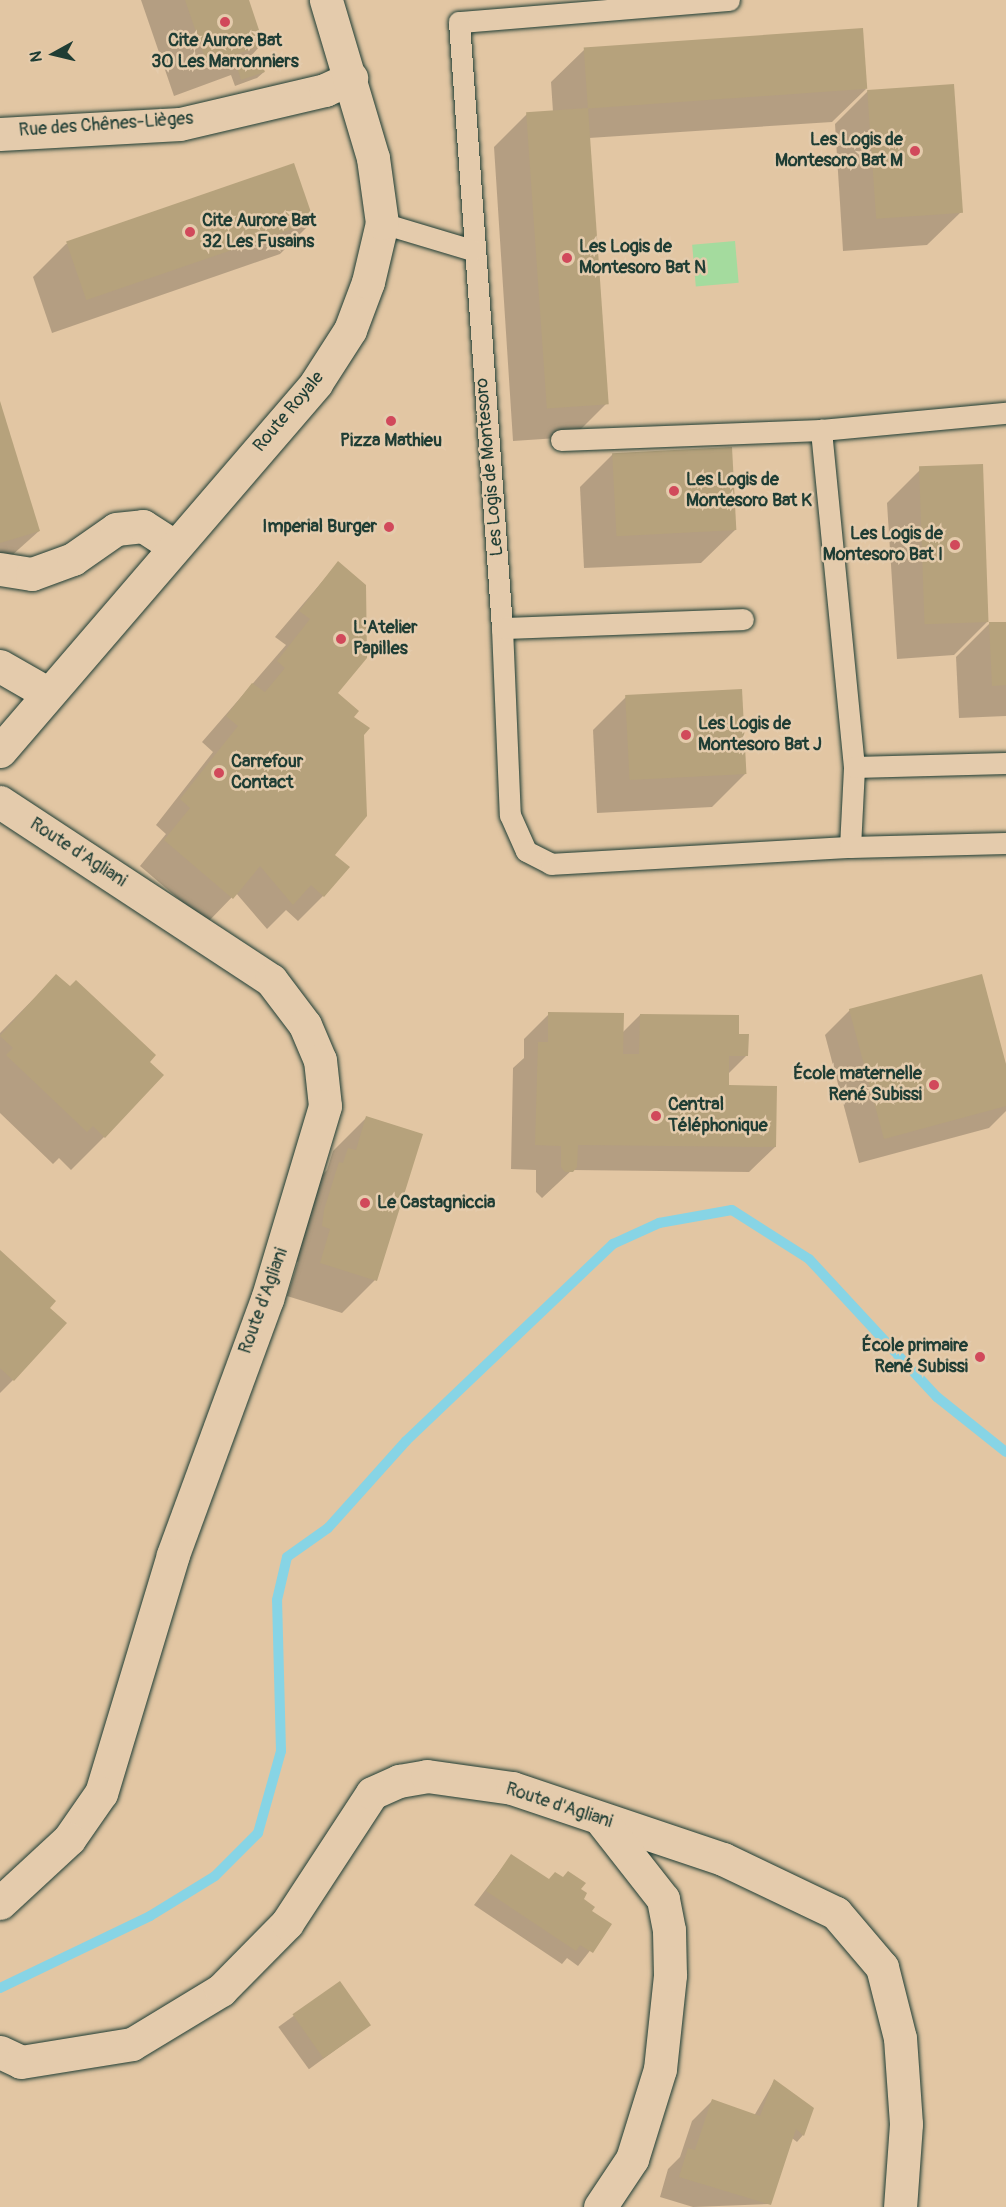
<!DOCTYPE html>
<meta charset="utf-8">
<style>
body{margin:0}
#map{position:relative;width:1006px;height:2207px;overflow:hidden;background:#e2c6a3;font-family:Pangolin,sans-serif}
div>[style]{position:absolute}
.green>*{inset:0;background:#a4db9e;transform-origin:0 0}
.shadow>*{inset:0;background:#0003;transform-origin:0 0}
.stream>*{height:10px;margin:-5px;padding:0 5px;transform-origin:5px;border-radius:5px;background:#87d4e5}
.building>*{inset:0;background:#b6a27c;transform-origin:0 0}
.roads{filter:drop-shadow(0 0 2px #1f3d34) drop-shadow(0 0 2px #1f3d34)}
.service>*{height:21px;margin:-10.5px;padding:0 10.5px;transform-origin:10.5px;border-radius:10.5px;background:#e4cbac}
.minor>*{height:33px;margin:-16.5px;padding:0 16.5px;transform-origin:16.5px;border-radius:16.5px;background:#e4cbac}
.secondary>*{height:33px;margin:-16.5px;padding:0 16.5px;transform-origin:16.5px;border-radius:16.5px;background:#e4cbac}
.dots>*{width:16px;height:16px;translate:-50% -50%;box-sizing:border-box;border:3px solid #e4cbac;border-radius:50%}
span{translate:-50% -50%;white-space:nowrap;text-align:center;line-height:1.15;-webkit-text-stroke:5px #e4cbac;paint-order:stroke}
.poi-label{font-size:18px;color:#1f3d34;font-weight:700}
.right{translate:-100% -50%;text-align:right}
.left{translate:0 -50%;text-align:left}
.street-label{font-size:18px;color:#1f3d34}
.north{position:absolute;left:24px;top:24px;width:60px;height:60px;-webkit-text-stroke:4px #e4cbac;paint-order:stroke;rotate:262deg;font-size:16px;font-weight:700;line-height:24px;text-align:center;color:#1f3d34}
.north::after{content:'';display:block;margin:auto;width:21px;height:27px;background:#1f3d34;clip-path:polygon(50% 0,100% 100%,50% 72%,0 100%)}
</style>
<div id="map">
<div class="green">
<div style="left:735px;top:241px;width:42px;height:43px;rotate:85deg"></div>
</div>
<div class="shadow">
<div style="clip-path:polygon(141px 0,247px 0,262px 44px,247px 60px,264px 72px,257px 78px,235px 86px,231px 75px,174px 96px)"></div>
<div style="clip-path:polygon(585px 49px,866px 89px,832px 122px,589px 138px,606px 404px,573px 437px,513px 441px,494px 147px,527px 114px,553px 112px,551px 82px)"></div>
<div style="clip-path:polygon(868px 91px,961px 212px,927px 245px,843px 251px,835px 124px)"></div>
<div style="clip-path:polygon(293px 165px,313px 221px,280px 254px,52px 333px,33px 277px,66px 244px)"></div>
<div style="clip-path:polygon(0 404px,39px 531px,0 566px)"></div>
<div style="clip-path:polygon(613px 454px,735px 530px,701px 563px,584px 568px,580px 487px)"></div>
<div style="clip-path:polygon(920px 470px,987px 622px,954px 655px,897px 659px,887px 503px)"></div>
<div style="clip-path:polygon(338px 563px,336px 693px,362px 734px,323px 896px,298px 921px,286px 910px,267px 929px,236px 893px,207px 923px,140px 866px,166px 834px,156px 825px,213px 752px,202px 742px,286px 645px,275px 637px)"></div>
<div style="clip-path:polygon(1006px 623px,1006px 716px,959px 718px,956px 657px,989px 624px)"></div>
<div style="clip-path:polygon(626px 697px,745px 774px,712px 807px,597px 813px,593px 730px)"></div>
<div style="clip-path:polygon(56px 976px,148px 1062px,104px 1137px,71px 1170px,59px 1158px,53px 1164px,0 1113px,0 1033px)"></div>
<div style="clip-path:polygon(850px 1010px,1006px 1070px,1006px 1111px,989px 1128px,859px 1163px,825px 1035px)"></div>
<div style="clip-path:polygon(549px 1014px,622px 1033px,640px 1015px,738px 1036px,747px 1055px,728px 1074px,728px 1086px,775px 1147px,749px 1172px,572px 1170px,542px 1198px,536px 1192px,536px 1170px,511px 1169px,513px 1068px,524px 1058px,524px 1039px)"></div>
<div style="clip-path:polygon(367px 1117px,375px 1280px,342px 1313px,287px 1296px,298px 1262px,289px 1259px,315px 1182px,327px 1170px,333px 1151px)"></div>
<div style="clip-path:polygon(0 1252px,48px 1308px,13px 1380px,0 1393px)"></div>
<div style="clip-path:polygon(511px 1856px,548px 1881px,579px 1890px,590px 1912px,610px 1925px,578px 1966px,567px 1958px,562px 1964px,474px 1905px)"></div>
<div style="left:339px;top:1983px;width:52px;height:75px;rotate:54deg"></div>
<div style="clip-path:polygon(774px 2081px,812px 2108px,803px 2135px,797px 2142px,792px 2138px,770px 2204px,693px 2207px,660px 2197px,668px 2169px,680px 2157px,692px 2121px,712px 2101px,754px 2116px)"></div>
</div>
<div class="stream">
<div style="left:0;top:1988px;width:166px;rotate:-25.6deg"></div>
<div style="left:150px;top:1916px;width:76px;rotate:-31.6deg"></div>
<div style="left:215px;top:1876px;width:61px;rotate:-45deg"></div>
<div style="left:258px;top:1833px;width:85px;rotate:-74.3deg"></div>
<div style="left:281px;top:1751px;width:151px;rotate:-91.5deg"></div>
<div style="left:277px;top:1600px;width:44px;rotate:-76.9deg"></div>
<div style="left:287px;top:1557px;width:50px;rotate:-35.3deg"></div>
<div style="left:328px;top:1528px;width:117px;rotate:-48.1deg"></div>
<div style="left:406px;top:1441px;width:286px;rotate:-43.6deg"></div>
<div style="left:613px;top:1244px;width:51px;rotate:-24.5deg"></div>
<div style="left:659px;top:1223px;width:74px;rotate:-10.1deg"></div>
<div style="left:732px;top:1210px;width:91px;rotate:32.5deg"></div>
<div style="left:809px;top:1259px;width:188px;rotate:47.2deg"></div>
<div style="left:937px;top:1397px;width:88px;rotate:38.6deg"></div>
</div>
<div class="building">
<div style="clip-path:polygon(185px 0,249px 0,264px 45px,207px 64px)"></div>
<div style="left:863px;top:28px;width:61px;height:280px;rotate:86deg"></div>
<div style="left:259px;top:54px;width:19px;height:25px;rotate:72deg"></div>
<div style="left:954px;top:84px;width:129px;height:87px;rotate:86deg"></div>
<div style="left:588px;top:108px;width:297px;height:62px;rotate:86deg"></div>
<div style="left:294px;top:163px;width:62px;height:241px;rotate:71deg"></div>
<div style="clip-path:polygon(0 401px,40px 531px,0 543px)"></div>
<div style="left:732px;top:447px;width:83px;height:120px;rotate:87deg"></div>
<div style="left:983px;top:464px;width:158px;height:64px;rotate:88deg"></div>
<div style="clip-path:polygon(338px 561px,366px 585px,367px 658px,338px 693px,359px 711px,354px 717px,370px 728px,364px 735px,367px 816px,335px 855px,350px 867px,324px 897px,311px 885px,293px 905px,260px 866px,233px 899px,164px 840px,190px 808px,180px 799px,238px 726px,226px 716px,252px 683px,265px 692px,285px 668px,277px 661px,310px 619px,299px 611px)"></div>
<div style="clip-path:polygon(989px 622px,1006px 622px,1006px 685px,992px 686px)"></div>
<div style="left:742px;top:689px;width:85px;height:117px;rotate:87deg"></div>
<div style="clip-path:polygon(56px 974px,70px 986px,76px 980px,156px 1055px,150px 1062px,164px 1075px,105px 1138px,93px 1126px,87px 1132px,6px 1055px,13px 1048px,0 1036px)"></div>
<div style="clip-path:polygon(982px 974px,1006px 1064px,1006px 1106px,884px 1139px,849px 1009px)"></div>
<div style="clip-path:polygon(548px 1012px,624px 1013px,623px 1054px,639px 1054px,640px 1014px,739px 1015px,739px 1034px,749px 1034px,748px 1056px,729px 1056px,729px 1085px,777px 1086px,776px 1147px,578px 1145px,577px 1167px,573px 1172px,565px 1172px,561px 1167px,561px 1146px,535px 1145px,538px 1042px,548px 1042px)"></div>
<div style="clip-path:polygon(366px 1116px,423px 1134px,377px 1281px,320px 1263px,330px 1229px,322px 1226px,324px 1210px,339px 1162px,343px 1163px,348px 1148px,356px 1150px)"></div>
<div style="clip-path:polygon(0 1250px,56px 1301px,50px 1308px,67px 1323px,14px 1381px,0 1368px)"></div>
<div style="clip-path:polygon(511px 1854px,549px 1879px,555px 1872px,563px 1877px,568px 1871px,586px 1883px,581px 1889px,587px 1893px,584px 1899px,595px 1907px,592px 1911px,612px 1924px,593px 1953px,580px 1945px,576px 1951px,486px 1891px)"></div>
<div style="left:340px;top:1981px;width:54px;height:58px;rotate:55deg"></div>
<div style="clip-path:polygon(774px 2079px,814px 2108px,804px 2136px,796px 2129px,771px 2205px,679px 2177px,688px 2148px,695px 2150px,712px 2099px,760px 2116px)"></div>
</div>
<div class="roads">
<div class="service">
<div style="left:729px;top:0;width:271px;rotate:175.3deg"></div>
<div style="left:459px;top:22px;width:608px;rotate:85.94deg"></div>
<div style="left:502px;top:628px;width:187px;rotate:87.6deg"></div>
<div style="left:510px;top:815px;width:39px;rotate:66deg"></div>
<div style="left:526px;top:851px;width:28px;rotate:27deg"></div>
<div style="left:551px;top:864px;width:299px;rotate:-3.3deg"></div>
<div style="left:850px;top:847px;width:80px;rotate:-87.1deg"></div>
<div style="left:854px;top:767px;width:339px;rotate:-95.6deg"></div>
<div style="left:821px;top:430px;width:186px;rotate:-5.3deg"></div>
<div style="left:382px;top:223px;width:94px;rotate:16.7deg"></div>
<div style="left:561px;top:440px;width:260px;rotate:-2.2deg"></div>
<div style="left:502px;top:628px;width:241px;rotate:-2.1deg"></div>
<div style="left:854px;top:767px;width:152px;rotate:-1.5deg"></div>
<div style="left:850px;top:847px;width:156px;rotate:-1.5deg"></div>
</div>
<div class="minor">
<div style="left:0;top:134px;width:180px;rotate:-3.2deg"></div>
<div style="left:180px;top:124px;width:149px;rotate:-13.2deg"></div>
<div style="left:325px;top:90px;width:29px;rotate:-25deg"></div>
<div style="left:0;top:569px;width:32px;rotate:9deg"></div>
<div style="left:32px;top:574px;width:44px;rotate:-20.1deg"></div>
<div style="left:73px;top:559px;width:52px;rotate:-34.9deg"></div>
<div style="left:116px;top:529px;width:27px;rotate:-6deg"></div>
<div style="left:143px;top:526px;width:37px;rotate:33deg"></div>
<div style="left:0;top:666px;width:54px;rotate:29.9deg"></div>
<div style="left:0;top:802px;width:324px;rotate:33.3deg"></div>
<div style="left:271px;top:980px;width:56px;rotate:52.9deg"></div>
<div style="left:305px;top:1025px;width:38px;rotate:67deg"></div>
<div style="left:320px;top:1060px;width:46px;rotate:83.8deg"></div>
<div style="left:325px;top:1106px;width:202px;rotate:106.7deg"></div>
<div style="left:267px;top:1299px;width:273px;rotate:110.2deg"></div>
<div style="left:173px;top:1555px;width:249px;rotate:106.8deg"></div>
<div style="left:101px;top:1793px;width:56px;rotate:124.8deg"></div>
<div style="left:69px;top:1839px;width:94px;rotate:137.2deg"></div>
<div style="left:0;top:2052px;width:23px;rotate:25deg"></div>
<div style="left:21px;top:2062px;width:112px;rotate:-9.2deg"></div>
<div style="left:132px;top:2044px;width:104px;rotate:-31.2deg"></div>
<div style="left:221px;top:1990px;width:94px;rotate:-45.4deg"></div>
<div style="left:287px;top:1923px;width:155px;rotate:-56.8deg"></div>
<div style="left:372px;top:1793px;width:30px;rotate:-24deg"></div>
<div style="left:399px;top:1781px;width:28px;rotate:-10deg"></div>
<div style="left:427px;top:1776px;width:86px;rotate:8deg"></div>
<div style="left:512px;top:1788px;width:223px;rotate:18.6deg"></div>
<div style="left:723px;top:1859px;width:125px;rotate:25.5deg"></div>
<div style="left:836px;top:1913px;width:71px;rotate:49.6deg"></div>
<div style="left:882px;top:1967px;width:73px;rotate:75.8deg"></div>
<div style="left:900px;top:2038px;width:86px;rotate:86deg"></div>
<div style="left:906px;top:2124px;width:83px;rotate:94.1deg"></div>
<div style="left:600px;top:2207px;width:58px;rotate:-56.3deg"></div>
<div style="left:632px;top:2159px;width:94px;rotate:-72.7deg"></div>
<div style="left:660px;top:2069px;width:95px;rotate:-83.9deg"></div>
<div style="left:670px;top:1975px;width:45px;rotate:-91.3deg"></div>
<div style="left:669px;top:1930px;width:32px;rotate:-101deg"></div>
<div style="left:663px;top:1899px;width:100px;rotate:-128.1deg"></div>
</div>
<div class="secondary">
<div style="left:0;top:751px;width:485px;rotate:-49.3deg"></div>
<div style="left:316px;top:383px;width:63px;rotate:-57.3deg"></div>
<div style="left:350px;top:330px;width:51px;rotate:-69.4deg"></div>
<div style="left:368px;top:282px;width:61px;rotate:-76.7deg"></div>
<div style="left:382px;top:223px;width:66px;rotate:-97.9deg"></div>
<div style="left:373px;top:158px;width:165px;rotate:-106.6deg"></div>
</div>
</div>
<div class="dots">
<div style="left:225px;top:22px;background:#d1495b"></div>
<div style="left:915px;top:151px;background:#d1495b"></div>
<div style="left:190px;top:232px;background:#d1495b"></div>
<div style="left:567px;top:258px;background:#d1495b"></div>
<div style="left:391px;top:421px;background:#d1495b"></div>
<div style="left:674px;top:491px;background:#d1495b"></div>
<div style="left:389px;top:527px;background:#d1495b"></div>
<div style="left:955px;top:545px;background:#d1495b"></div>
<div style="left:341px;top:639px;background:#d1495b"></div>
<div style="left:686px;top:735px;background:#d1495b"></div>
<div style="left:219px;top:773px;background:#d1495b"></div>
<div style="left:934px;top:1085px;background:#d1495b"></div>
<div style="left:656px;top:1116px;background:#d1495b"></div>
<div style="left:365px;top:1203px;background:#d1495b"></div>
<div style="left:980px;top:1357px;background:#d1495b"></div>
</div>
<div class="poi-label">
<span style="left:225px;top:52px">Cite Aurore Bat<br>30 Les Marronniers</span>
<span class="right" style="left:903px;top:151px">Les Logis de<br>Montesoro Bat M</span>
<span class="left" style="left:202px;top:232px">Cite Aurore Bat<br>32 Les Fusains</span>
<span class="left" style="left:579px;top:258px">Les Logis de<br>Montesoro Bat N</span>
<span style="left:391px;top:441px">Pizza Mathieu</span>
<span class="left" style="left:686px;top:491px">Les Logis de<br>Montesoro Bat K</span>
<span class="right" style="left:377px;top:527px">Imperial Burger</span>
<span class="right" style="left:943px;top:545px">Les Logis de<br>Montesoro Bat I</span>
<span class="left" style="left:353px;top:639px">L'Atelier<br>Papilles</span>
<span class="left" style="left:698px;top:735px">Les Logis de<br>Montesoro Bat J</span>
<span class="left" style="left:231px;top:773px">Carrefour<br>Contact</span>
<span class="right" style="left:922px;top:1085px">École maternelle<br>René Subissi</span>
<span class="left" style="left:668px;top:1116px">Central<br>Téléphonique</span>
<span class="left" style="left:377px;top:1203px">Le Castagniccia</span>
<span class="right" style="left:968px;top:1357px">École primaire<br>René Subissi</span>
</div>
<div class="street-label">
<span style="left:106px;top:125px;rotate:-4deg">Rue des Chênes-Lièges</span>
<span style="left:289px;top:412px;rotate:-50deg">Route Royale</span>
<span style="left:490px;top:467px;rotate:-95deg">Les Logis de Montesoro</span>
<span style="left:78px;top:853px;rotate:33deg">Route d'Agliani</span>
<span style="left:264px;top:1301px;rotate:-70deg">Route d'Agliani</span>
<span style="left:559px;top:1806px;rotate:18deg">Route d'Agliani</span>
</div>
<div class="north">N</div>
</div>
